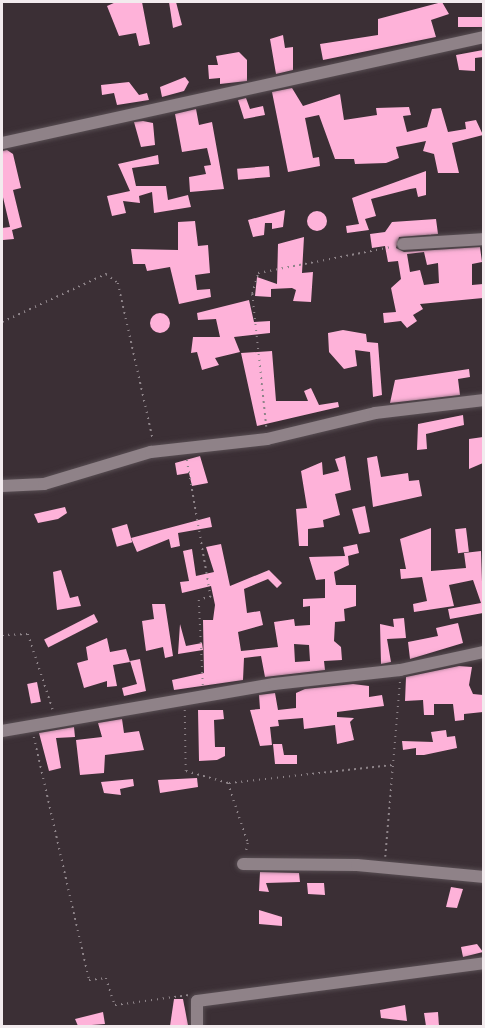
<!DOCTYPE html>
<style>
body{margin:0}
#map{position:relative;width:485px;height:1028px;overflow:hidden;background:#3b2f35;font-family:"Public Sans",sans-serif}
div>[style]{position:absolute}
.building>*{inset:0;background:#feb2d9;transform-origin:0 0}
.round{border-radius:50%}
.path>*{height:1.5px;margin-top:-0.75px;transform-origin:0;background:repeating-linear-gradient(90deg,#8e8489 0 1.5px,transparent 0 6px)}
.roads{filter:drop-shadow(0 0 2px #584e53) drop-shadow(0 0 2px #584e53)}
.minor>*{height:12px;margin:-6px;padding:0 6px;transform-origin:6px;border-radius:6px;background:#8f8288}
span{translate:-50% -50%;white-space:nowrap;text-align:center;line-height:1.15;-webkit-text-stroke:6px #3b2f35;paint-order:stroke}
.frame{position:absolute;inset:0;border:3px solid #f2ebee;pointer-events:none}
</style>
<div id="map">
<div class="building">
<div style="clip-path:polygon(116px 2px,142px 2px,150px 44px,139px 46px,136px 33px,119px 36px,107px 6px)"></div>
<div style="clip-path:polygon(169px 2px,176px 2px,182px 25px,173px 28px)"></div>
<div style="clip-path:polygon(442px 2px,449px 14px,431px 20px,436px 37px,323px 60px,320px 44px,378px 35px,378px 19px)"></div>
<div style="left:483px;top:17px;width:10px;height:25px;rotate:90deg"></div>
<div style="clip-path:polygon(283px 35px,285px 48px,293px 47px,293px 70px,276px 74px,270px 39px)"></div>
<div style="clip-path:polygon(483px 50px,483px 57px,475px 58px,475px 71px,459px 70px,456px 55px)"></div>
<div style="clip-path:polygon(239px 52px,247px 60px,247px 81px,220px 84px,220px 78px,209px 79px,208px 65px,218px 65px,216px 56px)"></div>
<div style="clip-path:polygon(185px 77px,189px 82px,184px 91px,162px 97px,160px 87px)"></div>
<div style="clip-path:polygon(129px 82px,139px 95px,147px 93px,149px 100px,117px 105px,114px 93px,102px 95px,101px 85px)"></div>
<div style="clip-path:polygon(292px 88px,303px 106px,340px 94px,344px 120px,377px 115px,376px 108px,409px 107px,411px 115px,403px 116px,407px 132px,427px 127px,432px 109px,441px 108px,448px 132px,466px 129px,465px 122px,476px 120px,483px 135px,452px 143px,459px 173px,438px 173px,434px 154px,423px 151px,426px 141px,396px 147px,399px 158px,386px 163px,355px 164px,354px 159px,335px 159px,319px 115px,305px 118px,313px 158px,319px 157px,320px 166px,288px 172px,272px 92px)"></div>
<div style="clip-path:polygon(246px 98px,250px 109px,263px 106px,265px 115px,244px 119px,238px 100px)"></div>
<div style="clip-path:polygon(196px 109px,199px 125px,212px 122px,224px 189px,190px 192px,189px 177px,206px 174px,204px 166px,211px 165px,207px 148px,182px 152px,175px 114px)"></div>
<div style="clip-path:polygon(143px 121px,153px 123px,155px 145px,141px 147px,134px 122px)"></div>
<div style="clip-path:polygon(7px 150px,13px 154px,21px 188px,13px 190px,22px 227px,12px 230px,14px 239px,3px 240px,2px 228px,10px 227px,2px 193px,2px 151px)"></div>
<div style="clip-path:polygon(158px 155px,159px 164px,132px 168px,136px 186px,166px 186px,168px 200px,188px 195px,191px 207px,154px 213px,152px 192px,139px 196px,140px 203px,123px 201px,126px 213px,112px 216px,107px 196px,130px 191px,118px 164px)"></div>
<div style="left:269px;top:166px;width:11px;height:32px;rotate:85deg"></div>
<div style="clip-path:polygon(426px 171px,426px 195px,418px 197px,416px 188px,410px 189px,371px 199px,376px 216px,365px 219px,369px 230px,347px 233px,346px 226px,359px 224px,352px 198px)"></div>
<div style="clip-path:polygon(285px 210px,283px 227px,272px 229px,272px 223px,265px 223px,264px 235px,253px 237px,248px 220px)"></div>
<div class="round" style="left:307px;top:211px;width:20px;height:20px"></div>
<div style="clip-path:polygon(evenodd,436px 219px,438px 234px,399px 237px,396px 248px,404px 252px,480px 247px,482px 262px,472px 264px,472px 285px,483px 284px,483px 298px,420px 304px,423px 309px,413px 315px,417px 321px,407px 328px,401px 321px,384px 323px,383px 313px,396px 312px,391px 288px,401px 279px,398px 261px,388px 262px,385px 246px,372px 248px,370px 234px,385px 232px,392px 222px,436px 219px,424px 252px,427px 265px,438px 263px,439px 283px,424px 285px,420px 270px,410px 272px,407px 254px,424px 252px)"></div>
<div style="clip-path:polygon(195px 221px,198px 246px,208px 245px,210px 273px,195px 275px,197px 290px,210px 289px,211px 297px,179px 304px,170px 267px,147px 271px,145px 264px,133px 264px,131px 249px,178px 250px,178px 222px)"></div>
<div style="clip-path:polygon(304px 237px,302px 273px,313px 272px,311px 302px,293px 301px,296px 290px,292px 288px,271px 289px,271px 297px,255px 296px,257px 277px,277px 284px,278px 244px)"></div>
<div style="clip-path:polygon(249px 300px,254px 322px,270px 321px,270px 333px,234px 337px,240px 352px,215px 358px,219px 365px,202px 370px,197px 352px,191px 353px,193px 337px,220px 337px,216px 319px,198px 320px,197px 313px)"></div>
<div class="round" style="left:150px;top:313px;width:20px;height:20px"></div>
<div style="clip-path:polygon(343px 330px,366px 334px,367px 342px,378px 343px,382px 395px,373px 397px,370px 352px,355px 350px,357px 366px,344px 369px,329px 352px,328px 333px)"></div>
<div style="clip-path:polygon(272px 351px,276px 401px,308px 401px,304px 391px,311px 388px,319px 405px,338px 402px,339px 407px,257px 426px,241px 353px)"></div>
<div style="clip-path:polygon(469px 369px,470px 377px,458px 379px,460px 395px,390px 403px,395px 380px)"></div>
<div style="clip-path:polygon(463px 415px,464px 425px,426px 434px,427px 449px,417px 450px,418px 424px)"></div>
<div style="clip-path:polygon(483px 437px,483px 463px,469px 469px,469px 439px)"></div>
<div style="clip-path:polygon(200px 456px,208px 483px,192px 486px,189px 473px,177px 475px,175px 463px)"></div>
<div style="clip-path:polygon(345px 456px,351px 490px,335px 494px,340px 515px,323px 520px,324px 527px,308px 529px,308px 546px,299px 546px,296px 509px,307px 508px,301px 471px,322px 462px,323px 475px,339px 471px,335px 459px)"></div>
<div style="clip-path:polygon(377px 456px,381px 477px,408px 473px,409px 481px,419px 480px,422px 496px,373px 507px,367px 458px)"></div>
<div style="clip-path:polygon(365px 506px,370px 532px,359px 534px,352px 509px)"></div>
<div style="clip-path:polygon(65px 507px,67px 513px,58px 519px,38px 523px,34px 514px)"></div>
<div style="clip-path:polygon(210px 517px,212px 527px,178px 533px,180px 546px,171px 548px,169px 539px,137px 552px,131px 538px)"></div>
<div style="left:127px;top:524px;width:19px;height:16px;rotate:74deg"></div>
<div style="clip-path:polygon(431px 528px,431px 571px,466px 568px,464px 553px,481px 551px,483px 613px,450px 619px,448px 609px,481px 603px,473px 580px,449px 585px,454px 606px,414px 612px,413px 604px,427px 601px,422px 577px,401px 579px,400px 569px,406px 569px,400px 539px)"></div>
<div style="left:466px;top:528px;width:24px;height:11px;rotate:83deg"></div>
<div style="clip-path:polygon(evenodd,221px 544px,230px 586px,269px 570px,282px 583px,277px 588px,268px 579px,244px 589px,247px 613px,260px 611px,263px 625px,238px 632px,241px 651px,278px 647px,274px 622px,294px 619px,295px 626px,310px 625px,310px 606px,303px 607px,303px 599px,325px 598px,325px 579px,316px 580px,309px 557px,345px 556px,343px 547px,357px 544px,359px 553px,348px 556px,349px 565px,334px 572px,336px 585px,356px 585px,356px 606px,344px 609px,345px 621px,335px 622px,334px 641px,341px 647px,342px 660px,324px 661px,325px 670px,265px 677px,261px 656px,244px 658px,243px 680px,174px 690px,172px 680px,204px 673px,203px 620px,213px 620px,215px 605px,211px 586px,182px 593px,180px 582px,189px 581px,183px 551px,192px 549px,196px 576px,214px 572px,206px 547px,221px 544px,294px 644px,309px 645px,310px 661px,295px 662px,294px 644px)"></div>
<div style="clip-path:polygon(61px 570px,70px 598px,78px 596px,81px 606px,57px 610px,53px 572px)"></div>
<div style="clip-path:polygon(152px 604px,165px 604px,173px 656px,165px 658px,163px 647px,146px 651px,142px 621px,154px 619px)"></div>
<div style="left:94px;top:614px;width:9px;height:56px;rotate:63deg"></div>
<div style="clip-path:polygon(404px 618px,406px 638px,387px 639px,391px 662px,381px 664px,380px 624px,394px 627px,393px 619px)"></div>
<div style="clip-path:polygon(458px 623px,463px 643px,410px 659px,408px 642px,438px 636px,436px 628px)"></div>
<div style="clip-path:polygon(180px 624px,186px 646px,202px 643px,203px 650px,178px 654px)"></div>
<div style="clip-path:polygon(107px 638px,110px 652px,126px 649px,130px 662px,113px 665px,117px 686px,107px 687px,107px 681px,84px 688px,77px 663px,88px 660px,86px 647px)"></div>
<div style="clip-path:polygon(140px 659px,146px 691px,124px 696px,122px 688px,137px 684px,130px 661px)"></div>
<div style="clip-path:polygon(459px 666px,472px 667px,469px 685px,473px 694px,483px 695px,483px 712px,464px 714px,464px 720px,455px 721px,453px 704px,434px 704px,434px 715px,424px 715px,423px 700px,405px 701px,406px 677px)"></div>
<div style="left:37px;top:682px;width:20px;height:10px;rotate:79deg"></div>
<div style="clip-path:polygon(353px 684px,369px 686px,369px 697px,382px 695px,384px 706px,337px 712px,337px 717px,354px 718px,350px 722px,354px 740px,337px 744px,335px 725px,304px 729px,303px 718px,278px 720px,279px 726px,270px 727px,272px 745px,260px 746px,250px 710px,260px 709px,259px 695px,275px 693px,278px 710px,296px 708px,296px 693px,305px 689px)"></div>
<div style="clip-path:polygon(198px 710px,223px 710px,224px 719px,214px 720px,215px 747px,225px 747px,225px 756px,217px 760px,199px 761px)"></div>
<div style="clip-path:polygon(122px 719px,124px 733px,139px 731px,144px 750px,105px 755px,104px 773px,80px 775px,76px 740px,102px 737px,98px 723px)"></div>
<div style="clip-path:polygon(74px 727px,75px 737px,56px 738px,61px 768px,49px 771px,39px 733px)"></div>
<div style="clip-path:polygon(446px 730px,447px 737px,455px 736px,457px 748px,424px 755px,416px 755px,416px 748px,403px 750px,402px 741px,433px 742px,431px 732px)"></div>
<div style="clip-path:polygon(273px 744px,282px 744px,284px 755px,297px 755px,297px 764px,275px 764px)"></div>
<div style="clip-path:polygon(197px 778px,198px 787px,160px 793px,158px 780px)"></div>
<div style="clip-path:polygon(133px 779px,134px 786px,120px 789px,121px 795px,104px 793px,101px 782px)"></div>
<div style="clip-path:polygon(260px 872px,299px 873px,300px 882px,266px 883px,269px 892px,259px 891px)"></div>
<div style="clip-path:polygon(307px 883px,324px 883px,325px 895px,308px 894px)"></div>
<div style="clip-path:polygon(451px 887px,463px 889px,457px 908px,446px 907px)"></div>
<div style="clip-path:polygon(259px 910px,282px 917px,282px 926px,259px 924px)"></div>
<div style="clip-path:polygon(477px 944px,483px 952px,463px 957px,461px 947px)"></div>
<div style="clip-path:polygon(174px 999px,183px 999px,188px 1025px,170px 1026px)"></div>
<div style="clip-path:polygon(405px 1005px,407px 1021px,381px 1018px,380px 1010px)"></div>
<div style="clip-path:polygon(103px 1012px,105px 1024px,78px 1026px,75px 1019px)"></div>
<div style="clip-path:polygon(438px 1012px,439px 1026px,426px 1026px,424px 1013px)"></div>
</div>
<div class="path">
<div style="left:2px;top:322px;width:115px;rotate:-24.8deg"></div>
<div style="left:106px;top:274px;width:15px;rotate:37deg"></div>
<div style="left:118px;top:283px;width:160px;rotate:77.4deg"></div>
<div style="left:266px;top:427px;width:134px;rotate:-96deg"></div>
<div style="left:252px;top:294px;width:22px;rotate:-74deg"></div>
<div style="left:258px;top:273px;width:136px;rotate:-11deg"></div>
<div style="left:187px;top:460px;width:139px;rotate:80.1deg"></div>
<div style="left:211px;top:597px;width:12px;rotate:166deg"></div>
<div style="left:199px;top:600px;width:86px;rotate:87.3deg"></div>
<div style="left:2px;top:635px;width:26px;rotate:-2deg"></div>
<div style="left:28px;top:634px;width:80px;rotate:71.8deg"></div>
<div style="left:185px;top:710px;width:61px;rotate:89.1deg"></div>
<div style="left:186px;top:771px;width:44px;rotate:15.9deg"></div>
<div style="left:228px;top:783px;width:63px;rotate:71.6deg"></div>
<div style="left:248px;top:843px;width:10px;rotate:101deg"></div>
<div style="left:34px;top:737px;width:249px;rotate:77.2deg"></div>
<div style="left:89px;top:980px;width:17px;rotate:-7deg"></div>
<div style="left:106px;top:978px;width:28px;rotate:72deg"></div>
<div style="left:115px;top:1005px;width:75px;rotate:-7.7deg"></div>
<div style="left:229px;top:783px;width:164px;rotate:-6.3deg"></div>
<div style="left:385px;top:857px;width:178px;rotate:-85.2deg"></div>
</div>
<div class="roads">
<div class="minor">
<div style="left:2px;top:143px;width:494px;rotate:-12.4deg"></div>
<div style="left:403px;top:244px;width:81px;rotate:-3.5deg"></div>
<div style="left:2px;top:486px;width:42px;rotate:-2.7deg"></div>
<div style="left:44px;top:484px;width:112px;rotate:-16.7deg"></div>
<div style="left:151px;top:452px;width:117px;rotate:-6.4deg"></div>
<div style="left:267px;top:439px;width:111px;rotate:-13.5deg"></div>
<div style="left:375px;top:413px;width:110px;rotate:-6.8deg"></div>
<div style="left:2px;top:731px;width:276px;rotate:-9.8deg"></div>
<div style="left:274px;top:684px;width:127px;rotate:-6.3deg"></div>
<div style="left:400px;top:670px;width:86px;rotate:-12.1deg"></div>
<div style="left:243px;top:864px;width:114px;rotate:0.5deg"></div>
<div style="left:357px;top:865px;width:128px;rotate:5.4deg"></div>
<div style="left:197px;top:1026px;width:25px;rotate:-90deg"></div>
<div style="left:197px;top:1001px;width:290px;rotate:-7.5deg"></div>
</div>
</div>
<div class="frame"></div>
</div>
